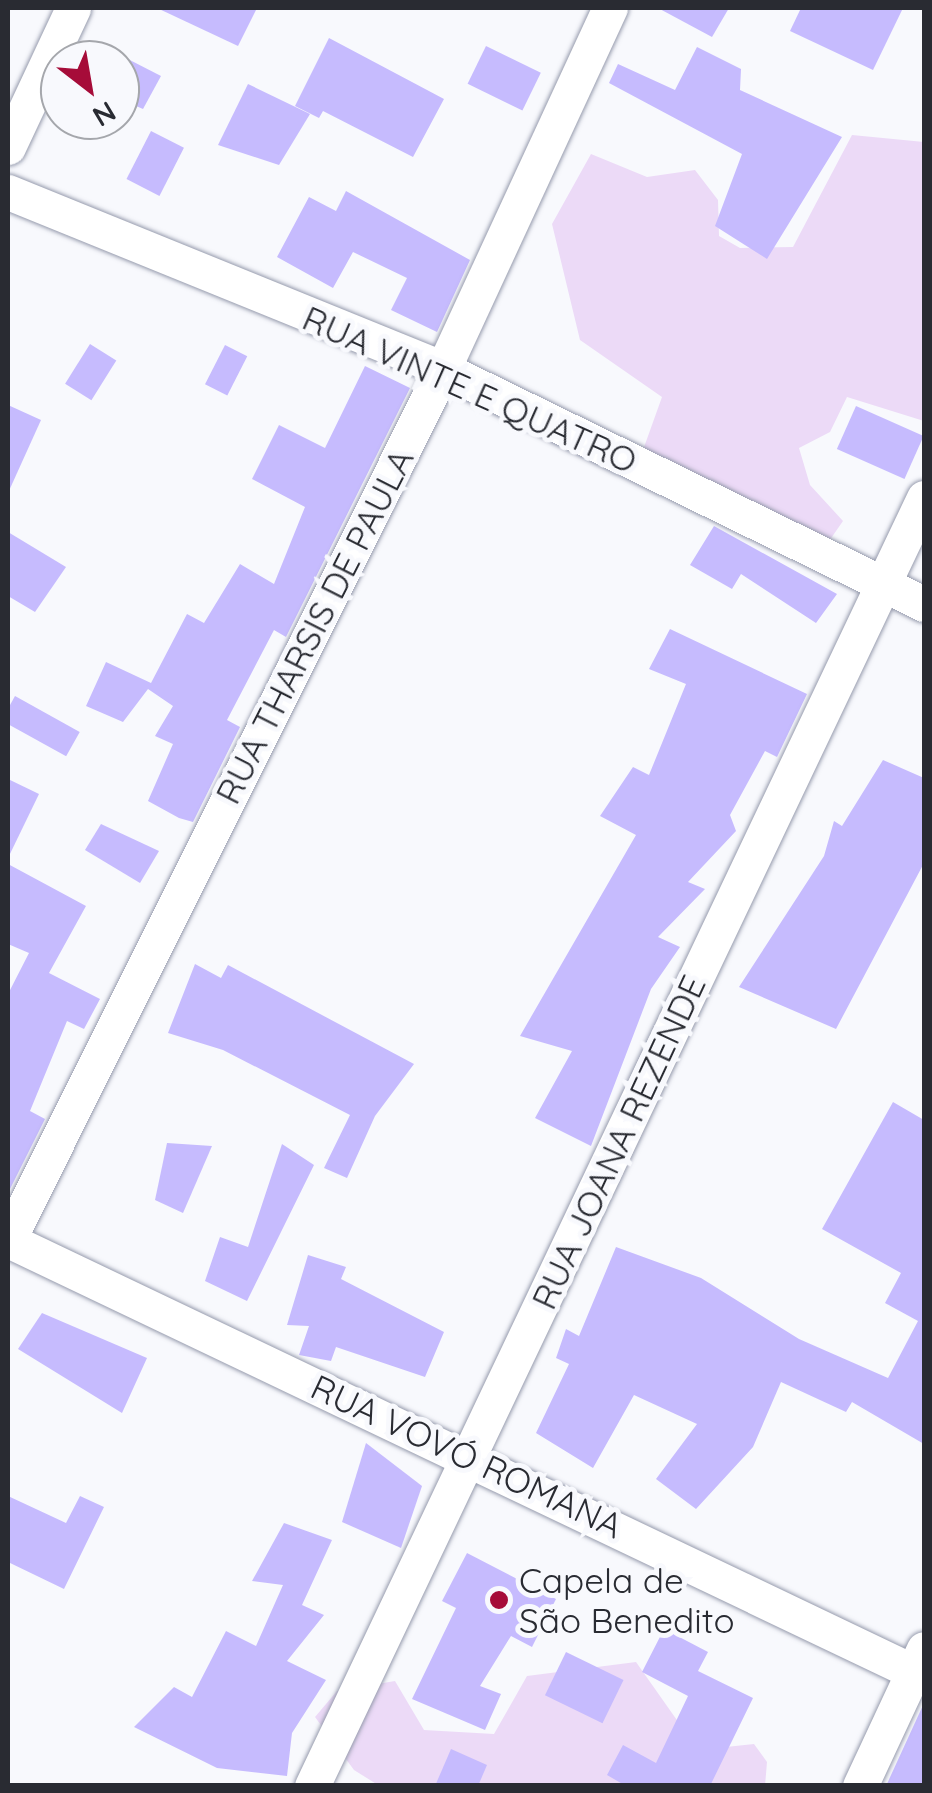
<!DOCTYPE html>
<meta charset="utf-8">
<style>
body{margin:0}
#map{position:relative;width:932px;height:1793px;overflow:hidden;background:#f8f9fd;font-family:Quicksand,sans-serif}
div>[style]{position:absolute}
.green>*{inset:0;background:#ecdaf7}
.building>*{inset:0;background:#c6bbfe;transform-origin:0 0}
.roads{filter:drop-shadow(0 0 2px #969bad) drop-shadow(0 0 2px #969bad)}
.minor>*{height:35px;margin:-17.5px;padding:0 17.5px;transform-origin:17.5px;border-radius:17.5px;background:#fff}
.dots>*{width:28px;height:28px;translate:-50% -50%;box-sizing:border-box;border:5px solid #f8f9fd;border-radius:50%}
span{translate:-50% -50%;white-space:nowrap;text-align:center;line-height:1.15;-webkit-text-stroke:10px #f8f9fd;paint-order:stroke}
.street-label{font-size:35px;color:#292b32}
.poi-label{font-size:35px;color:#292b32}
.left{translate:0 -50%;text-align:left}
.frame{position:absolute;inset:0;border:10px solid #292b32;pointer-events:none}
.north{position:absolute;left:40px;top:40px;width:100px;height:100px;box-sizing:border-box;background:#f8f9fd;border:2px solid #a5a7ac;border-radius:50%;rotate:149deg;font-size:28px;font-weight:700;line-height:40px;text-align:center;color:#292b32}
.north::after{content:'';display:block;margin:auto;width:35px;height:45px;background:#a60c39;clip-path:polygon(50% 0,100% 100%,50% 72%,0 100%)}
</style>
<div id="map">
<div class="green">
<div style="clip-path:polygon(852px 135px,924px 142px,924px 421px,847px 397px,830px 432px,799px 448px,810px 485px,843px 521px,827px 544px,643px 450px,662px 397px,580px 340px,552px 224px,591px 154px,647px 177px,695px 170px,718px 200px,719px 236px,740px 248px,793px 247px)"></div>
<div style="clip-path:polygon(636px 1662px,698px 1750px,754px 1744px,767px 1762px,765px 1786px,378px 1785px,354px 1770px,315px 1717px,337px 1691px,395px 1681px,424px 1730px,494px 1734px,527px 1676px)"></div>
</div>
<div class="building">
<div style="clip-path:polygon(157px 8px,257px 8px,238px 46px)"></div>
<div style="clip-path:polygon(658px 8px,729px 8px,712px 37px)"></div>
<div style="clip-path:polygon(801px 8px,903px 8px,873px 70px,790px 31px)"></div>
<div style="clip-path:polygon(329px 38px,444px 99px,413px 157px,323px 111px,319px 118px,295px 106px)"></div>
<div style="left:486px;top:46px;width:61px;height:42px;rotate:26deg"></div>
<div style="clip-path:polygon(697px 47px,741px 69px,740px 90px,842px 137px,767px 259px,715px 226px,742px 154px,609px 83px,618px 64px,675px 90px)"></div>
<div style="clip-path:polygon(120px 55px,161px 76px,143px 109px,120px 99px)"></div>
<div style="clip-path:polygon(248px 84px,310px 114px,279px 165px,218px 145px)"></div>
<div style="left:151px;top:131px;width:37px;height:54px;rotate:27deg"></div>
<div style="clip-path:polygon(346px 191px,470px 260px,437px 332px,391px 310px,407px 278px,353px 252px,333px 288px,277px 257px,309px 197px,336px 211px)"></div>
<div style="left:90px;top:344px;width:31px;height:47px;rotate:32deg"></div>
<div style="left:225px;top:345px;width:25px;height:44px;rotate:27deg"></div>
<div style="clip-path:polygon(365px 366px,410px 388px,286px 637px,274px 630px,227px 720px,240px 727px,193px 822px,179px 818px,148px 801px,173px 744px,155px 736px,173px 706px,148px 689px,123px 722px,86px 706px,106px 662px,151px 683px,187px 614px,204px 623px,240px 564px,274px 584px,305px 507px,252px 479px,279px 425px,325px 448px)"></div>
<div style="clip-path:polygon(8px 405px,41px 420px,8px 493px)"></div>
<div style="left:856px;top:406px;width:74px;height:47px;rotate:24deg"></div>
<div style="clip-path:polygon(714px 526px,837px 594px,816px 623px,741px 574px,732px 589px,690px 565px)"></div>
<div style="clip-path:polygon(8px 532px,66px 567px,35px 612px,8px 596px)"></div>
<div style="clip-path:polygon(670px 629px,807px 694px,777px 757px,765px 751px,730px 815px,736px 831px,688px 882px,705px 889px,658px 937px,680px 947px,651px 989px,591px 1146px,535px 1118px,572px 1051px,520px 1036px,636px 835px,600px 816px,633px 767px,649px 775px,686px 684px,649px 669px)"></div>
<div style="left:15px;top:696px;width:74px;height:28px;rotate:29deg"></div>
<div style="clip-path:polygon(883px 760px,924px 778px,924px 863px,836px 1029px,739px 987px,824px 856px,834px 821px,842px 826px)"></div>
<div style="clip-path:polygon(8px 779px,39px 794px,8px 858px)"></div>
<div style="clip-path:polygon(101px 824px,159px 851px,140px 883px,85px 850px)"></div>
<div style="clip-path:polygon(8px 864px,86px 906px,49px 973px,100px 999px,84px 1029px,67px 1021px,30px 1111px,45px 1119px,8px 1193px,8px 994px,29px 953px,8px 944px)"></div>
<div style="clip-path:polygon(195px 964px,221px 978px,228px 965px,414px 1064px,375px 1116px,347px 1178px,324px 1168px,350px 1115px,223px 1050px,168px 1033px)"></div>
<div style="clip-path:polygon(893px 1102px,924px 1120px,924px 1444px,852px 1402px,846px 1412px,781px 1382px,753px 1447px,696px 1509px,656px 1479px,697px 1424px,634px 1395px,593px 1468px,536px 1433px,569px 1364px,556px 1358px,566px 1329px,579px 1336px,616px 1247px,701px 1278px,799px 1339px,888px 1378px,918px 1321px,885px 1303px,901px 1273px,822px 1229px)"></div>
<div style="clip-path:polygon(167px 1143px,212px 1146px,183px 1213px,155px 1200px)"></div>
<div style="clip-path:polygon(282px 1144px,314px 1165px,247px 1301px,205px 1281px,220px 1237px,248px 1247px)"></div>
<div style="clip-path:polygon(308px 1255px,346px 1267px,341px 1279px,444px 1332px,425px 1377px,336px 1347px,331px 1361px,299px 1355px,309px 1326px,287px 1325px)"></div>
<div style="clip-path:polygon(42px 1313px,147px 1358px,122px 1413px,18px 1349px)"></div>
<div style="clip-path:polygon(366px 1443px,422px 1486px,401px 1548px,342px 1522px)"></div>
<div style="clip-path:polygon(8px 1496px,66px 1523px,80px 1496px,104px 1507px,64px 1589px,8px 1562px)"></div>
<div style="clip-path:polygon(284px 1523px,332px 1540px,302px 1605px,324px 1615px,287px 1661px,326px 1680px,292px 1733px,287px 1776px,217px 1768px,134px 1727px,174px 1687px,192px 1697px,226px 1631px,256px 1646px,283px 1585px,252px 1581px)"></div>
<div style="clip-path:polygon(467px 1553px,556px 1599px,532px 1647px,511px 1636px,480px 1686px,501px 1694px,485px 1730px,412px 1699px,456px 1608px,442px 1601px)"></div>
<div style="clip-path:polygon(664px 1629px,708px 1652px,698px 1671px,753px 1698px,710px 1786px,626px 1786px,607px 1775px,623px 1745px,656px 1763px,688px 1696px,642px 1672px)"></div>
<div style="left:566px;top:1652px;width:64px;height:48px;rotate:26deg"></div>
<div style="clip-path:polygon(924px 1703px,924px 1786px,886px 1786px)"></div>
<div style="clip-path:polygon(451px 1749px,487px 1765px,478px 1786px,435px 1786px)"></div>
</div>
<div class="roads">
<div class="minor">
<div style="left:8px;top:147px;width:153px;rotate:-64.9deg"></div>
<div style="left:8px;top:192px;width:470px;rotate:22.1deg"></div>
<div style="left:443px;top:369px;width:535px;rotate:26.04deg"></div>
<div style="left:8px;top:1240px;width:974px;rotate:-63.46deg"></div>
<div style="left:443px;top:369px;width:398px;rotate:-65.2deg"></div>
<div style="left:8px;top:1240px;width:1015px;rotate:25.5deg"></div>
<div style="left:312px;top:1786px;width:1426px;rotate:-64.59deg"></div>
<div style="left:860px;top:1786px;width:151px;rotate:-65deg"></div>
</div>
</div>
<div class="dots">
<div style="left:499px;top:1600px;background:#a60c39"></div>
</div>
<div class="street-label">
<span style="left:470px;top:389px;rotate:24deg">RUA VINTE E QUATRO</span>
<span style="left:314px;top:626px;rotate:-63deg">RUA THARSIS DE PAULA</span>
<span style="left:618px;top:1142px;rotate:-65deg">RUA JOANA REZENDE</span>
<span style="left:467px;top:1456px;rotate:25deg">RUA VOVÓ ROMANA</span>
</div>
<div class="poi-label">
<span class="left" style="left:519px;top:1600px">Capela de<br>São Benedito</span>
</div>
<div class="frame"></div>
<div class="north">N</div>
</div>
